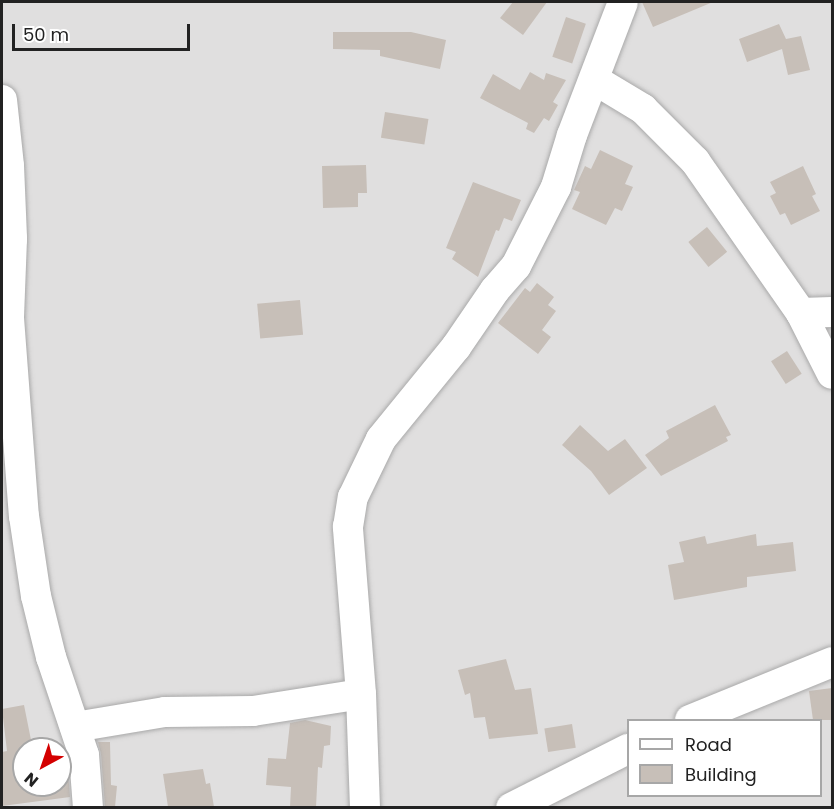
<!DOCTYPE html>
<style>
body{margin:0}
#map{position:relative;width:834px;height:809px;overflow:hidden;background:#f2efe9;font-family:Poppins,sans-serif}
div>[style]{position:absolute}
.residential>*{inset:0;background:#e0dfdf}
.building>*{inset:0;background:#c7bfb8;transform-origin:0 0}
.roads{filter:drop-shadow(0 0 2px #a9a9a9) drop-shadow(0 0 2px #a9a9a9)}
.minor>*{height:30px;margin:-15px;padding:0 15px;transform-origin:15px;border-radius:15px;background:#fff}
span{translate:-50% -50%;white-space:nowrap;text-align:center;line-height:1.15;-webkit-text-stroke:4.5px #fff;paint-order:stroke}
.frame{position:absolute;inset:0;border:3px solid #222;pointer-events:none}
.legend{position:absolute;left:627px;top:719px;width:195px;height:78px;box-sizing:border-box;background:#fff;border:2px solid #a7a7a7;margin:0;padding:8px 10px;list-style:none;font-size:18px;color:#222}
.legend li{display:flex;align-items:center;gap:12px;height:30px}
.legend b{width:30px;border:2px solid #a7a7a7}
.north{position:absolute;left:12px;top:737px;width:60px;height:60px;box-sizing:border-box;background:#fff;border:2px solid #a7a7a7;border-radius:50%;rotate:220deg;font-size:16px;font-weight:700;line-height:24px;text-align:center;color:#222}
.north::after{content:'';display:block;margin:auto;width:21px;height:27px;background:#d40000;clip-path:polygon(50% 0,100% 100%,50% 72%,0 100%)}
.scale{position:absolute;left:12px;top:24px;width:178px;height:27px;box-sizing:border-box;border:3px solid #222;border-top:0;padding-left:8px;font-size:18px;line-height:21px;white-space:nowrap;color:#222;-webkit-text-stroke:4px #fff;paint-order:stroke}
</style>
<div id="map">
<div class="residential">
<div style="clip-path:polygon(evenodd,2px 2px,832px 2px,832px 807px,2px 808px,2px 2px,628px 720px,820px 720px,820px 796px,628px 796px,628px 720px,2px 2px,24px 749px,60px 749px,60px 785px,24px 785px,24px 749px)"></div>
</div>
<div class="building">
<div style="clip-path:polygon(513px 2px,547px 2px,523px 35px,500px 18px)"></div>
<div style="clip-path:polygon(642px 2px,713px 2px,653px 27px)"></div>
<div style="left:566px;top:17px;width:21px;height:42px;rotate:19deg"></div>
<div style="clip-path:polygon(779px 24px,786px 39px,801px 36px,810px 70px,788px 75px,782px 49px,747px 62px,739px 39px)"></div>
<div style="clip-path:polygon(333px 32px,411px 32px,446px 40px,440px 69px,380px 56px,380px 50px,333px 49px)"></div>
<div style="clip-path:polygon(530px 72px,544px 80px,546px 73px,566px 80px,553px 102px,558px 105px,549px 121px,544px 118px,534px 133px,526px 129px,528px 123px,480px 98px,493px 74px,520px 90px)"></div>
<div style="left:385px;top:112px;width:44px;height:26px;rotate:9deg"></div>
<div style="clip-path:polygon(600px 150px,633px 166px,625px 184px,633px 187px,622px 211px,615px 208px,606px 225px,572px 209px,580px 192px,574px 190px,585px 166px,591px 169px)"></div>
<div style="clip-path:polygon(366px 165px,367px 193px,358px 193px,358px 207px,323px 208px,322px 166px)"></div>
<div style="clip-path:polygon(803px 166px,816px 194px,812px 196px,820px 211px,791px 225px,785px 213px,780px 215px,770px 196px,776px 193px,770px 182px)"></div>
<div style="clip-path:polygon(473px 182px,521px 200px,512px 221px,504px 218px,499px 231px,496px 230px,478px 277px,452px 259px,456px 252px,446px 248px)"></div>
<div style="left:707px;top:227px;width:32px;height:24px;rotate:51deg"></div>
<div style="clip-path:polygon(537px 283px,554px 297px,548px 305px,556px 311px,542px 330px,551px 337px,538px 354px,498px 323px,525px 288px,530px 292px)"></div>
<div style="left:300px;top:300px;width:35px;height:43px;rotate:85deg"></div>
<div style="left:787px;top:351px;width:27px;height:19px;rotate:57deg"></div>
<div style="clip-path:polygon(715px 405px,731px 435px,726px 437px,728px 441px,661px 476px,645px 455px,669px 438px,666px 431px)"></div>
<div style="clip-path:polygon(580px 425px,608px 451px,625px 439px,647px 468px,609px 495px,591px 471px,562px 445px)"></div>
<div style="clip-path:polygon(756px 534px,757px 546px,793px 542px,796px 571px,747px 577px,747px 587px,674px 600px,668px 565px,684px 562px,679px 542px,705px 536px,707px 544px)"></div>
<div style="clip-path:polygon(506px 659px,515px 690px,531px 688px,538px 734px,489px 739px,485px 717px,474px 718px,470px 693px,465px 695px,458px 670px)"></div>
<div style="clip-path:polygon(832px 688px,832px 720px,813px 720px,809px 691px)"></div>
<div style="clip-path:polygon(24px 705px,32px 745px,24px 746px,24px 785px,60px 785px,60px 771px,68px 771px,70px 797px,2px 806px,2px 752px,7px 751px,2px 709px)"></div>
<div style="clip-path:polygon(305px 720px,331px 726px,330px 745px,324px 746px,322px 768px,318px 767px,316px 807px,290px 807px,291px 787px,266px 785px,268px 758px,286px 759px,290px 723px)"></div>
<div style="left:572px;top:724px;width:24px;height:28px;rotate:81deg"></div>
<div style="clip-path:polygon(98px 742px,110px 742px,111px 785px,117px 786px,115px 807px,105px 807px,101px 754px)"></div>
<div style="clip-path:polygon(203px 769px,206px 784px,210px 783px,214px 807px,168px 807px,163px 774px)"></div>
</div>
<div class="roads">
<div class="minor">
<div style="left:595px;top:80px;width:56px;rotate:31.1deg"></div>
<div style="left:643px;top:109px;width:74px;rotate:45deg"></div>
<div style="left:695px;top:161px;width:185px;rotate:55.1deg"></div>
<div style="left:801px;top:313px;width:68px;rotate:63.1deg"></div>
<div style="left:2px;top:100px;width:66px;rotate:83.9deg"></div>
<div style="left:9px;top:166px;width:73px;rotate:87.6deg"></div>
<div style="left:12px;top:239px;width:79px;rotate:92.2deg"></div>
<div style="left:9px;top:318px;width:199px;rotate:85.7deg"></div>
<div style="left:24px;top:516px;width:81px;rotate:81.5deg"></div>
<div style="left:36px;top:596px;width:63px;rotate:76.2deg"></div>
<div style="left:51px;top:657px;width:103px;rotate:71.4deg"></div>
<div style="left:84px;top:755px;width:53px;rotate:85.7deg"></div>
<div style="left:801px;top:313px;width:31px;rotate:-2deg"></div>
<div style="left:690px;top:720px;width:153px;rotate:-22.2deg"></div>
<div style="left:75px;top:727px;width:91px;rotate:-9.5deg"></div>
<div style="left:165px;top:712px;width:88px;rotate:-0.7deg"></div>
<div style="left:253px;top:711px;width:109px;rotate:-8.9deg"></div>
<div style="left:365px;top:808px;width:114px;rotate:-92deg"></div>
<div style="left:361px;top:694px;width:168px;rotate:-94.5deg"></div>
<div style="left:348px;top:527px;width:30px;rotate:-81deg"></div>
<div style="left:353px;top:497px;width:64px;rotate:-64.2deg"></div>
<div style="left:381px;top:439px;width:119px;rotate:-50.8deg"></div>
<div style="left:456px;top:347px;width:69px;rotate:-55.6deg"></div>
<div style="left:495px;top:290px;width:32px;rotate:-49deg"></div>
<div style="left:516px;top:266px;width:89px;rotate:-63.1deg"></div>
<div style="left:556px;top:187px;width:54px;rotate:-72.9deg"></div>
<div style="left:572px;top:135px;width:142px;rotate:-69deg"></div>
<div style="left:511px;top:808px;width:131px;rotate:-26.8deg"></div>
</div>
</div>
<div class="frame"></div>
<ul class="legend">
<li><b style="height:8px;background:#fff"></b>Road</li>
<li><b style="height:16px;background:#c7bfb8"></b>Building</li>
</ul>
<div class="north">N</div>
<div class="scale">50 m</div>
</div>
